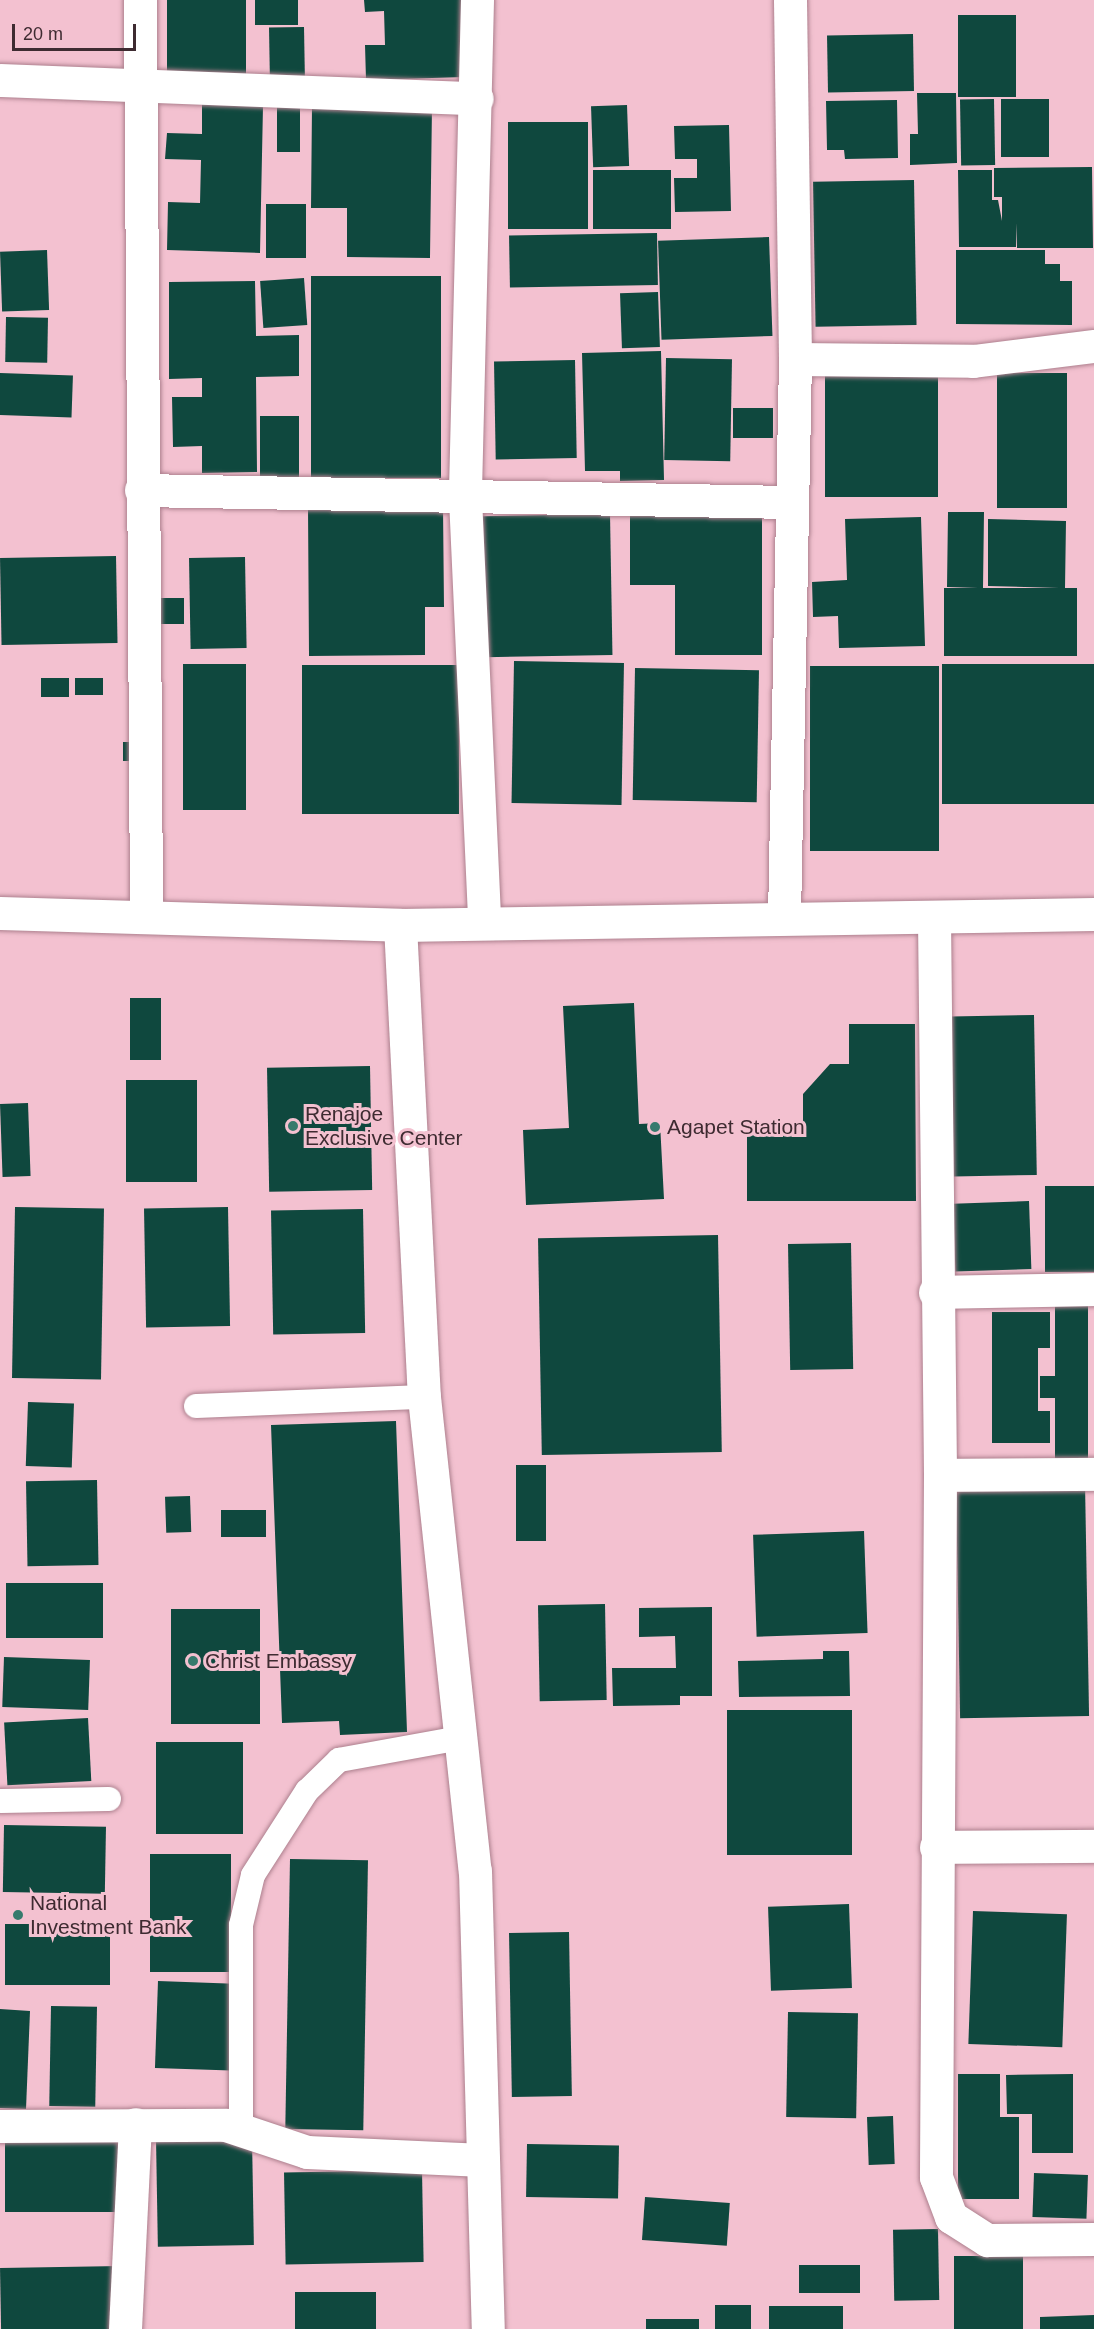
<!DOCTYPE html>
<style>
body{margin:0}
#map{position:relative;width:1094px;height:2329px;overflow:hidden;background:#f3c1d0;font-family:Helvetica,sans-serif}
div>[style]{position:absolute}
.building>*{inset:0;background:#0f483e;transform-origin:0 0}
.roads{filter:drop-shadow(0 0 2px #ad808e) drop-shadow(0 0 2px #ad808e)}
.lane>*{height:24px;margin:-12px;padding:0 12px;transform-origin:12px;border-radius:12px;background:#fff}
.street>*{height:33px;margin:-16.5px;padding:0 16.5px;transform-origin:16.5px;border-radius:16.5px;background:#fff}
.secondary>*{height:33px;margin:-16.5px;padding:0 16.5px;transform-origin:16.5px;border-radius:16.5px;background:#fff}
.dots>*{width:16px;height:16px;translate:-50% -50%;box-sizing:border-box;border:3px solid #f3c1d0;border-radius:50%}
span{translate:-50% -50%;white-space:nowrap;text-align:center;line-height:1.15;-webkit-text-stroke:6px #f3c1d0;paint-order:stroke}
.poi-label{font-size:21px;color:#3e2b31}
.left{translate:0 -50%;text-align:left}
.scale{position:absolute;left:12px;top:24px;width:124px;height:27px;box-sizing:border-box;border:3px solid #3e2b31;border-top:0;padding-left:8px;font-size:18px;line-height:21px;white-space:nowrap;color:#3e2b31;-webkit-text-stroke:4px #f3c1d0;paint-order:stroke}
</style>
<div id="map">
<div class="building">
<div style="left:167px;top:0;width:79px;height:78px"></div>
<div style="left:255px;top:0;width:43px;height:25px"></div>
<div style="clip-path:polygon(364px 0,464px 0,465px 77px,366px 80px,365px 45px,385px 45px,384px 11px,365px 12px)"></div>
<div style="left:958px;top:15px;width:58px;height:82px"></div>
<div style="left:304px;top:27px;width:53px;height:35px;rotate:89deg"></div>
<div style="left:913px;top:34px;width:57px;height:86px;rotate:89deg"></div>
<div style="clip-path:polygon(917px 93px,956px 93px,957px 163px,910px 165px,910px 134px,918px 134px)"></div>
<div style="left:994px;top:99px;width:66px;height:34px;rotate:89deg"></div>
<div style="left:1049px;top:99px;width:58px;height:48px;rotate:90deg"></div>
<div style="clip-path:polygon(897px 100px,898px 158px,845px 159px,844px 150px,827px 150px,826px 101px)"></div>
<div style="left:277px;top:103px;width:23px;height:49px"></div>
<div style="clip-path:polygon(202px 104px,263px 106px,260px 253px,167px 250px,168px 202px,200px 203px,201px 160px,165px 159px,167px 133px,202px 134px)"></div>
<div style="left:627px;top:105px;width:61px;height:36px;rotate:88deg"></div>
<div style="clip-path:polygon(312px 106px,432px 106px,430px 258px,347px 257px,347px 208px,311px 208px)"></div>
<div style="left:508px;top:122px;width:80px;height:107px"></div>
<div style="clip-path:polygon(729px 125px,731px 211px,675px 212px,674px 178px,697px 178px,697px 159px,675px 159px,674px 126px)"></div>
<div style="clip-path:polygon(1092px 167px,1093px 248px,1017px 248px,1017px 223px,1016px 247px,959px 247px,958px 170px,992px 170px,992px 200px,998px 200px,1002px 221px,1002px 197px,994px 197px,994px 168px)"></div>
<div style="left:593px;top:170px;width:78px;height:59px"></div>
<div style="left:914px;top:180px;width:145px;height:101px;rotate:89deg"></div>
<div style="left:266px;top:204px;width:40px;height:54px"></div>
<div style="left:657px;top:233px;width:52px;height:148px;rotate:89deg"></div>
<div style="left:769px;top:237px;width:99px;height:111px;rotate:88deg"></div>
<div style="left:47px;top:250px;width:60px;height:47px;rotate:88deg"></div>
<div style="clip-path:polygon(956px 250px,1045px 250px,1045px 264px,1060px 264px,1060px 281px,1072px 281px,1072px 325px,956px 324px)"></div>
<div style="left:311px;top:276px;width:130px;height:202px"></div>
<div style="left:304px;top:278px;width:47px;height:44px;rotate:86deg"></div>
<div style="clip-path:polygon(255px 281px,256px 336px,299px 335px,299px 376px,256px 377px,257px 472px,202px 473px,202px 446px,173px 447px,172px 397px,202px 397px,202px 378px,169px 379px,169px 282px)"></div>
<div style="left:658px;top:292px;width:55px;height:38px;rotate:88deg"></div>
<div style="left:6px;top:317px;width:42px;height:45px;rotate:1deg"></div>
<div style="clip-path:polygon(661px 351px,664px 480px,620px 481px,620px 471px,585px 471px,582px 353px)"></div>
<div style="left:666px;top:358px;width:66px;height:102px;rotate:1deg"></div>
<div style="left:575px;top:360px;width:98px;height:81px;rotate:89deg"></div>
<div style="left:0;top:373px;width:73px;height:42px;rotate:2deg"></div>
<div style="left:825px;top:373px;width:113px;height:124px"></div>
<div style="left:997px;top:373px;width:70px;height:135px"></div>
<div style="left:773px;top:408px;width:30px;height:40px;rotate:90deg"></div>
<div style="left:260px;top:416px;width:39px;height:67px"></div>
<div style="clip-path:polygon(443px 506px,444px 607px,425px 607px,425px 655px,309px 656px,308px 508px)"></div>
<div style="clip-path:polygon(630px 510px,762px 510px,762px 655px,675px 655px,675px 585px,630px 585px)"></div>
<div style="clip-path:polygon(948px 512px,984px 512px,983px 588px,1059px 588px,988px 586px,988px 519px,1066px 521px,1065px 588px,1077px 588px,1077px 656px,944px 656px,944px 588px,978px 588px,947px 587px)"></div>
<div style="left:610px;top:514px;width:141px;height:127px;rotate:89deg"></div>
<div style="clip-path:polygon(921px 517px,925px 646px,839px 648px,838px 616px,813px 617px,812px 582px,847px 580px,845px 519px)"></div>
<div style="left:116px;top:556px;width:87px;height:116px;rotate:89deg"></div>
<div style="left:245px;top:557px;width:91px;height:56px;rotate:89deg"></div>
<div style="left:161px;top:598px;width:23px;height:26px"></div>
<div style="left:514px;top:661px;width:110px;height:142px;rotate:1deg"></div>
<div style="left:183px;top:664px;width:63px;height:146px"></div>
<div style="left:1094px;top:664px;width:140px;height:152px;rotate:90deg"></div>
<div style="left:459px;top:665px;width:149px;height:157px;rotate:90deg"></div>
<div style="left:939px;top:666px;width:185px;height:129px;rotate:90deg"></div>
<div style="left:635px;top:668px;width:124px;height:132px;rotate:1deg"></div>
<div style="left:69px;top:678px;width:19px;height:28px;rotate:90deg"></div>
<div style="left:75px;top:678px;width:28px;height:17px"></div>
<div style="left:123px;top:742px;width:18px;height:19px"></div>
<div style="left:130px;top:998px;width:31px;height:62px"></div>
<div style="clip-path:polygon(634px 1003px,639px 1124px,660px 1123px,664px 1199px,526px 1205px,523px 1130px,569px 1128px,563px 1006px)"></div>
<div style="left:1034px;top:1015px;width:160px;height:83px;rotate:89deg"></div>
<div style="clip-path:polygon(849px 1024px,915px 1024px,916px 1201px,747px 1201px,747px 1129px,803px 1129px,803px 1094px,830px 1064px,849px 1064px)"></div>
<div style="left:370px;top:1066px;width:124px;height:103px;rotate:89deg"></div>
<div style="left:126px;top:1080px;width:71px;height:102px"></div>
<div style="left:28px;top:1103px;width:73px;height:28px;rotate:88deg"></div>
<div style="left:1045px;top:1186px;width:49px;height:86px"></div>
<div style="left:1029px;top:1201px;width:68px;height:76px;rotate:88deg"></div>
<div style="left:15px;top:1207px;width:89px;height:171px;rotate:1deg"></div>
<div style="left:228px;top:1207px;width:119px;height:84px;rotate:89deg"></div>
<div style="left:363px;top:1209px;width:124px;height:92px;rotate:89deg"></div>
<div style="left:718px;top:1235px;width:217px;height:180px;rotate:89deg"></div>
<div style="left:851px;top:1243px;width:126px;height:63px;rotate:89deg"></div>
<div style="clip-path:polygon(1055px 1305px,1088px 1305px,1088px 1463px,1055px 1463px,1055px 1398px,1040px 1398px,1040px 1376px,1055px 1376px)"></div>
<div style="clip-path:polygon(992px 1312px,1050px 1312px,1050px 1348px,1038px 1348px,1038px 1411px,1050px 1411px,1050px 1443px,992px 1443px)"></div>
<div style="left:28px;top:1402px;width:46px;height:64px;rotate:2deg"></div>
<div style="clip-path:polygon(396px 1421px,407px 1732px,340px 1735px,339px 1721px,282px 1723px,271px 1425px)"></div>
<div style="left:516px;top:1465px;width:30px;height:76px"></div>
<div style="left:97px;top:1480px;width:85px;height:71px;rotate:89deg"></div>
<div style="left:1085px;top:1483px;width:233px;height:129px;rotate:89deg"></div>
<div style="left:190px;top:1496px;width:36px;height:25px;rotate:88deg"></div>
<div style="left:221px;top:1510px;width:45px;height:27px"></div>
<div style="left:864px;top:1531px;width:102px;height:111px;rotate:88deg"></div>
<div style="left:6px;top:1583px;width:97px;height:55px"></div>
<div style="left:605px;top:1604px;width:96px;height:67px;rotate:89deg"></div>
<div style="clip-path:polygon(712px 1607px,712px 1696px,680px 1696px,680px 1705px,613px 1706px,612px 1668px,676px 1668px,675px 1636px,639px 1637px,639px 1608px)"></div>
<div style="left:171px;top:1609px;width:89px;height:115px"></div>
<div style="clip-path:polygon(823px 1651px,849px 1651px,850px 1696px,739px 1697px,738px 1661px,823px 1659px)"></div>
<div style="left:4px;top:1657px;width:86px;height:50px;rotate:2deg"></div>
<div style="left:852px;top:1710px;width:145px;height:125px;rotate:90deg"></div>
<div style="left:88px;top:1718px;width:63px;height:84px;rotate:87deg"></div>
<div style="left:156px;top:1742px;width:87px;height:92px"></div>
<div style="left:4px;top:1825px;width:102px;height:67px;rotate:1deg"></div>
<div style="left:150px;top:1854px;width:81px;height:118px"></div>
<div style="left:290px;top:1859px;width:78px;height:270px;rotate:1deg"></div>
<div style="left:849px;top:1904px;width:84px;height:81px;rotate:88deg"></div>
<div style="left:973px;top:1911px;width:94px;height:133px;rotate:2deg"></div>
<div style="left:5px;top:1924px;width:105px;height:61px"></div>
<div style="left:569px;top:1932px;width:164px;height:60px;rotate:89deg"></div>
<div style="left:158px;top:1981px;width:76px;height:87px;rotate:2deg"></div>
<div style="left:51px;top:2006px;width:46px;height:100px;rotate:1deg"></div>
<div style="clip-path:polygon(0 2009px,30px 2011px,26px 2109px,0 2108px)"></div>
<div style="left:788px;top:2012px;width:70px;height:105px;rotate:1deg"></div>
<div style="clip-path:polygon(958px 2074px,1000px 2074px,1000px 2117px,1019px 2117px,1019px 2199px,958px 2199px)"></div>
<div style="clip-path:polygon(1073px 2074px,1073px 2153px,1032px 2153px,1032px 2114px,1007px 2114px,1006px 2075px)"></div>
<div style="left:893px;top:2116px;width:48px;height:26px;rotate:88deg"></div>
<div style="left:252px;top:2138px;width:107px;height:96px;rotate:89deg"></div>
<div style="left:5px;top:2141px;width:118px;height:71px"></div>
<div style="left:527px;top:2144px;width:92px;height:53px;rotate:1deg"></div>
<div style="left:422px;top:2170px;width:92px;height:138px;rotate:89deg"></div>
<div style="left:1034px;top:2173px;width:54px;height:44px;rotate:2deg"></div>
<div style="left:645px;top:2197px;width:85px;height:43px;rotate:4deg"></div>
<div style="left:938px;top:2229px;width:71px;height:45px;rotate:89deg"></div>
<div style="left:954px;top:2256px;width:69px;height:73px"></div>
<div style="left:799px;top:2265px;width:61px;height:28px"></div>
<div style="left:121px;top:2266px;width:63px;height:121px;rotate:89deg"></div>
<div style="left:295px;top:2292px;width:81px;height:37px"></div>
<div style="left:715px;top:2305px;width:36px;height:24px"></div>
<div style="left:769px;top:2306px;width:74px;height:23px"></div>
<div style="clip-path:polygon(1094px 2315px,1094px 2329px,1040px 2329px,1040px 2317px)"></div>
<div style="left:699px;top:2319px;width:10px;height:53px;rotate:90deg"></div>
</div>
<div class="roads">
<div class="lane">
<div style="left:196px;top:1406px;width:228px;rotate:-2.3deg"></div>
<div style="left:0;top:1801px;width:109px;rotate:-1.1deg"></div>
<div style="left:241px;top:2131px;width:206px;rotate:-90deg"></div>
<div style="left:241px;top:1925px;width:51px;rotate:-76.5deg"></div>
<div style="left:253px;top:1875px;width:100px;rotate:-57.3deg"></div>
<div style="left:307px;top:1791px;width:45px;rotate:-44.1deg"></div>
<div style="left:339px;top:1760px;width:123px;rotate:-10.3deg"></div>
</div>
<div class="street">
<div style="left:140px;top:0;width:916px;rotate:89.62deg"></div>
<div style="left:477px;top:0;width:498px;rotate:91.4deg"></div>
<div style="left:465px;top:498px;width:423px;rotate:87.4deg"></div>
<div style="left:790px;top:0;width:359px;rotate:89.2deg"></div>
<div style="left:0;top:80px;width:477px;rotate:2.2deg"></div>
<div style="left:141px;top:490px;width:650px;rotate:1.06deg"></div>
<div style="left:784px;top:917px;width:558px;rotate:-88.87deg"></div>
<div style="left:795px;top:359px;width:178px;rotate:0.6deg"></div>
<div style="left:973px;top:361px;width:122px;rotate:-7.1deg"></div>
<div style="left:934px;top:918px;width:557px;rotate:89.38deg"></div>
<div style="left:940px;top:1475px;width:702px;rotate:90.33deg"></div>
<div style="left:936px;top:2177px;width:43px;rotate:69.4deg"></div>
<div style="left:951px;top:2217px;width:43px;rotate:32.6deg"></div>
<div style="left:987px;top:2240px;width:107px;rotate:-0.5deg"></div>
<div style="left:400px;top:925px;width:473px;rotate:87.1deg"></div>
<div style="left:424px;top:1397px;width:477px;rotate:83.9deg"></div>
<div style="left:475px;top:1871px;width:458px;rotate:88.4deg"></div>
<div style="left:935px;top:1292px;width:159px;rotate:-1.1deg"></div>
<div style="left:940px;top:1475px;width:154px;rotate:-0.4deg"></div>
<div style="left:936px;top:1847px;width:158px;rotate:-0.4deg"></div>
<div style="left:0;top:2126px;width:226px;rotate:-0.3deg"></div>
<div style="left:226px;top:2125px;width:85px;rotate:18.4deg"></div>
<div style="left:307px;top:2152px;width:176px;rotate:2.6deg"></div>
<div style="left:125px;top:2329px;width:205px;rotate:-87.2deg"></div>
</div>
<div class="secondary">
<div style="left:0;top:913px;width:400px;rotate:1.7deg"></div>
<div style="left:400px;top:925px;width:694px;rotate:-0.91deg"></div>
</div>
</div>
<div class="dots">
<div style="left:293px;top:1126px;background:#367a6d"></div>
<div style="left:655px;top:1127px;background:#367a6d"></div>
<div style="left:193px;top:1661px;background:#367a6d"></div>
<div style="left:18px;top:1915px;background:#367a6d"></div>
</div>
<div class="poi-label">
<span class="left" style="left:305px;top:1126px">Renajoe<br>Exclusive Center</span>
<span class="left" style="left:667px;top:1127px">Agapet Station</span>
<span class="left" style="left:205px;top:1661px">Christ Embassy</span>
<span class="left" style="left:30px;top:1915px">National<br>Investment Bank</span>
</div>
<div class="scale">20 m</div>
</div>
